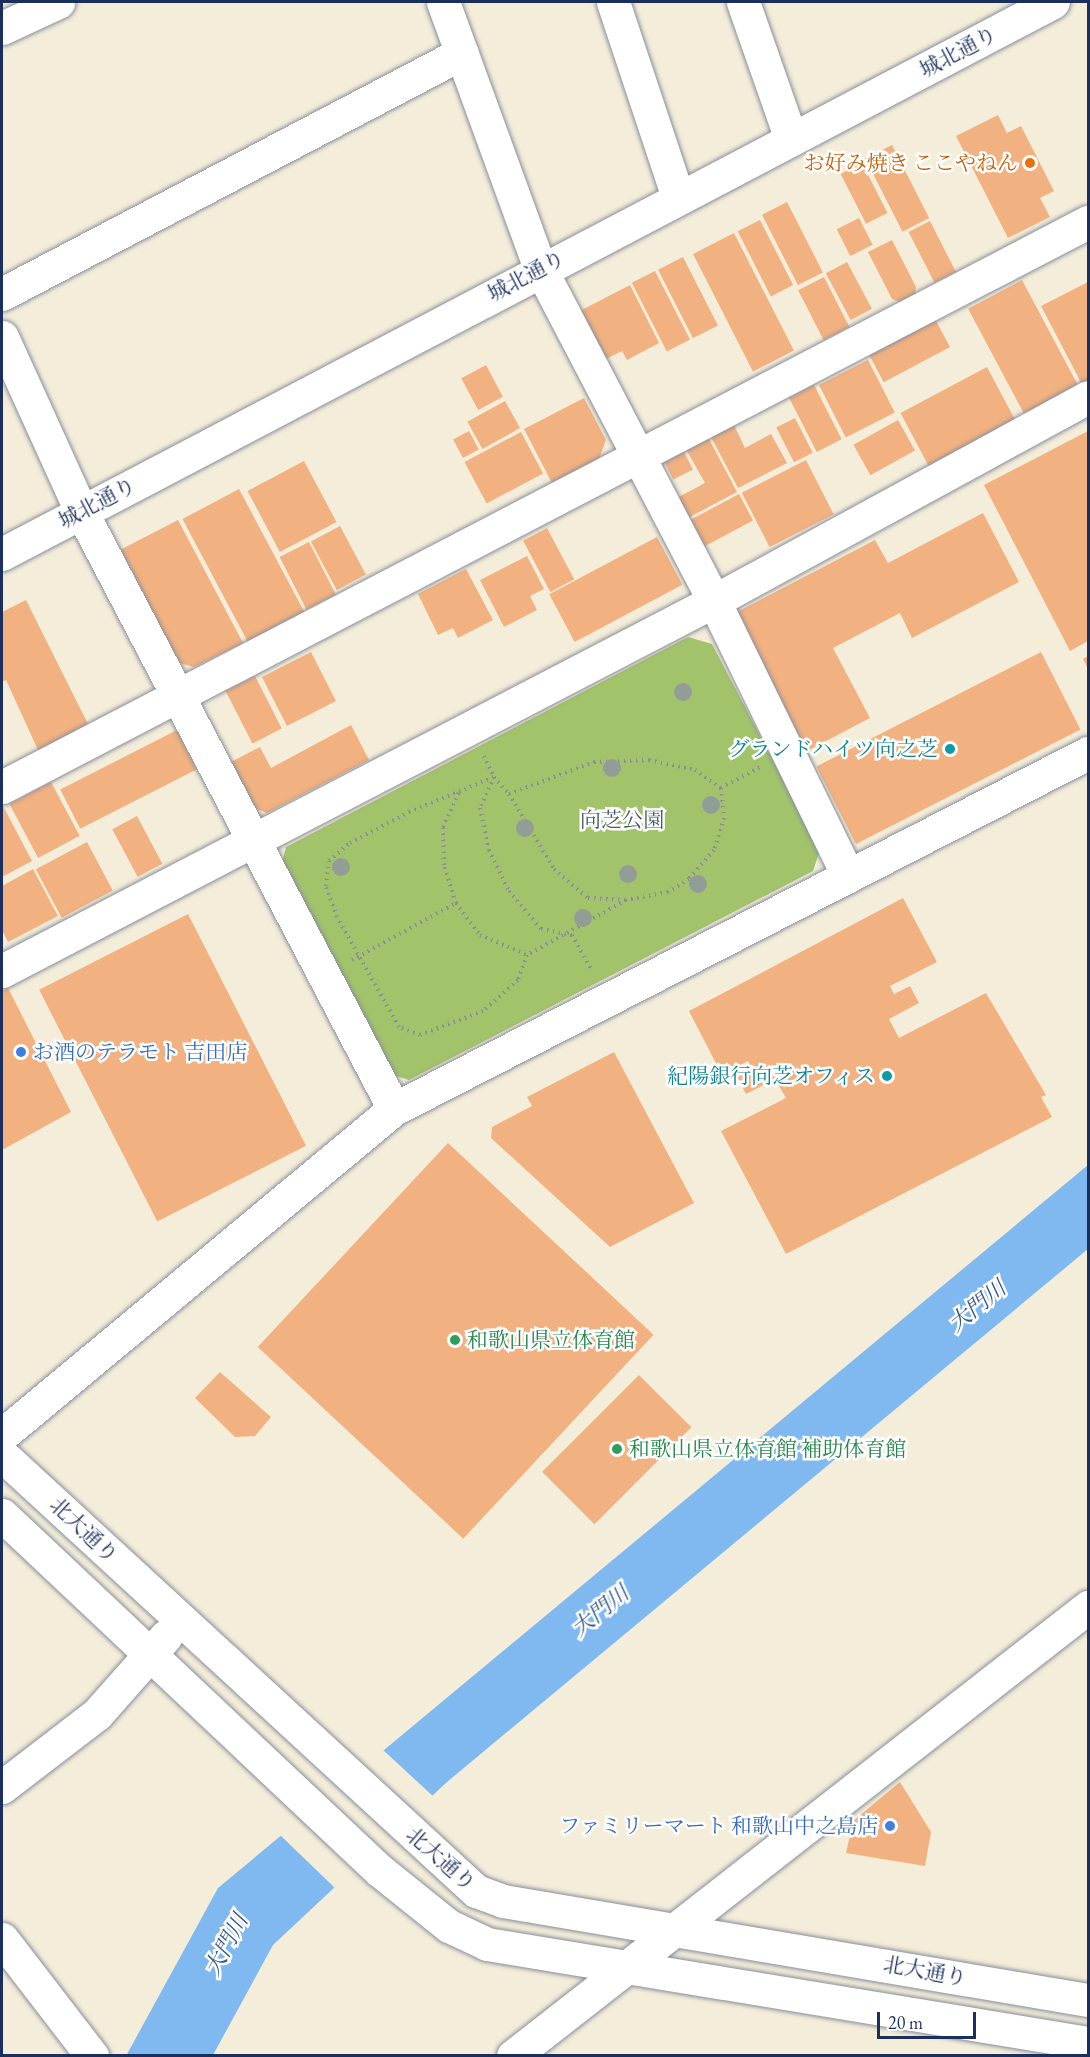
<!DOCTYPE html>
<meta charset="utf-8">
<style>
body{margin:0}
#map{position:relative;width:1090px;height:2057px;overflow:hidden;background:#f4edd9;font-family:"EB Garamond","Noto Serif JP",serif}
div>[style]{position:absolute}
.green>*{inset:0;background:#a3c36b}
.water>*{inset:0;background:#7fb9f0}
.pier>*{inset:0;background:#f4edd9}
.building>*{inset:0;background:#f2b180;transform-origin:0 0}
.path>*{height:4px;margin-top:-2px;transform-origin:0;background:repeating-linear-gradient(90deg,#888e9c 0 1.5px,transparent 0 6px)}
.roads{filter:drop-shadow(0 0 2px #888e9c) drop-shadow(0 0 2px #888e9c)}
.minor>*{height:33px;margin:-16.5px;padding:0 16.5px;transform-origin:16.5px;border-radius:16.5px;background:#fff}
.trees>*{width:18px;height:18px;margin:-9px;border-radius:50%;background:#939d98}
.dots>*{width:16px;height:16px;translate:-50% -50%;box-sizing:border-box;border:3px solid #fff;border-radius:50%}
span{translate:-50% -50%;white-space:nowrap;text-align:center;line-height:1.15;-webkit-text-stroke:5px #fff;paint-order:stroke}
.street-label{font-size:21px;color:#1b2f5e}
.food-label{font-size:21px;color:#c56008}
.right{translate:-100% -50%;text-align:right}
.culture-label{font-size:21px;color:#0d838f}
.park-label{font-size:21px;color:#445b62}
.shop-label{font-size:21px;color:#366cbe}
.left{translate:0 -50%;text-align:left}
.leisure-label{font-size:21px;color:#27864d}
.water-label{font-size:22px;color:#39588a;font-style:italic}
.frame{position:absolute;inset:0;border:3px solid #1b2f5e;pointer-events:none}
.scale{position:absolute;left:877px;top:2012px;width:99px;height:27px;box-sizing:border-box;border:3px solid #1b2f5e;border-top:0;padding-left:8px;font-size:18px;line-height:21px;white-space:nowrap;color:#1b2f5e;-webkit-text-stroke:4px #fff;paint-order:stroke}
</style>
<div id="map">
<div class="green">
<div style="clip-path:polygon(688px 637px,712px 644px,820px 850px,813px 871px,409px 1080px,393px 1075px,282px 863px,286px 847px)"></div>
</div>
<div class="water">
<div style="clip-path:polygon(1088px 1165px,1088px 1249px,447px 1782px,273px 1945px,213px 2055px,126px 2056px,218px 1888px)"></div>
</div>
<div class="pier">
<div style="clip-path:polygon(382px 1749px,435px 1798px,337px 1890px,279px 1834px)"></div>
</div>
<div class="building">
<div style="clip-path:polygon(998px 115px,1007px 133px,1021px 126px,1054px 191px,1040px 198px,1050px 217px,1008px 238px,956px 136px)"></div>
<div style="left:892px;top:145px;width:82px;height:30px;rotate:63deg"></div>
<div style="left:862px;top:163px;width:56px;height:24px;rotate:63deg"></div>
<div style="left:787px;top:202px;width:79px;height:28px;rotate:63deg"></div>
<div style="left:859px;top:218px;width:30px;height:25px;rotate:63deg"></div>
<div style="left:760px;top:220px;width:73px;height:25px;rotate:63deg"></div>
<div style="left:930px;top:221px;width:57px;height:24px;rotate:63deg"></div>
<div style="left:734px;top:233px;width:132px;height:46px;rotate:63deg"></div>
<div style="clip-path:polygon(892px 240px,916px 287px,915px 294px,900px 302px,892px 299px,868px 252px)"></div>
<div style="left:683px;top:257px;width:77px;height:28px;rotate:63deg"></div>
<div style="left:847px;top:262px;width:53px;height:24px;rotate:62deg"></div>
<div style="left:655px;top:271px;width:77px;height:26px;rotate:63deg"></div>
<div style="left:824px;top:277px;width:56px;height:29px;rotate:63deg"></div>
<div style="left:1022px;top:280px;width:124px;height:61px;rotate:62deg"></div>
<div style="clip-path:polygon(1088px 282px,1088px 386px,1084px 388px,1041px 306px)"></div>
<div style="clip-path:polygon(630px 285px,659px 343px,627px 360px,622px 351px,600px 362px,574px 314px)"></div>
<div style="left:934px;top:317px;width:34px;height:75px;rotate:62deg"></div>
<div style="left:868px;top:360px;width:59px;height:55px;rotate:63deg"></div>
<div style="left:486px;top:365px;width:36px;height:28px;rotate:62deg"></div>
<div style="left:987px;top:367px;width:60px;height:98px;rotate:62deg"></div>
<div style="left:814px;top:385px;width:61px;height:28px;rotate:63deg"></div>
<div style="clip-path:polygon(584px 398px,606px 440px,599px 459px,552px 483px,524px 429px)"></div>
<div style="left:505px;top:401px;width:31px;height:43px;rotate:61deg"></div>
<div style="left:795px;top:418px;width:39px;height:21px;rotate:63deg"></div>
<div style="left:898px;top:420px;width:35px;height:51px;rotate:61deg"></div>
<div style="clip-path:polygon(734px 425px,745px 448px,771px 434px,787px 463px,738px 488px,711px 437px)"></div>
<div style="left:469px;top:431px;width:21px;height:18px;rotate:62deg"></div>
<div style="clip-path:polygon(1088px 431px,1088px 641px,1070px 651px,984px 485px)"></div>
<div style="left:521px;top:432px;width:47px;height:64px;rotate:62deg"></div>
<div style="clip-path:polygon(708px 437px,737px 492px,684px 520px,673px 500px,705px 483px,686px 449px)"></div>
<div style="left:683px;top:450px;width:22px;height:22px;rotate:63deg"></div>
<div style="left:806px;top:460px;width:61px;height:72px;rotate:63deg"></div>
<div style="left:304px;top:461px;width:69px;height:64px;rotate:62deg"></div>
<div style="left:239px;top:489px;width:139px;height:64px;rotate:62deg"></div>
<div style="left:739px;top:494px;width:30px;height:58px;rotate:62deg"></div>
<div style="clip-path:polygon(983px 513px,1019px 582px,912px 638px,900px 613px,833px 648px,870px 718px,807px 751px,735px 613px,875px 540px,888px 563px)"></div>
<div style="clip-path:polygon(178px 520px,243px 643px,194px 667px,179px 663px,120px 550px)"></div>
<div style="left:340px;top:526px;width:55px;height:33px;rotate:62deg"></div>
<div style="left:547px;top:528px;width:58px;height:27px;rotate:62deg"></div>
<div style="left:657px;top:537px;width:54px;height:122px;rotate:62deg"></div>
<div style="left:309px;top:542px;width:59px;height:33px;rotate:63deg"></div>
<div style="clip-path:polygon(527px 556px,544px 589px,530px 596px,537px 610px,504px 627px,480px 580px)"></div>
<div style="clip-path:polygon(466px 569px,493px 620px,458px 638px,453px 628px,438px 635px,418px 594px)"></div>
<div style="clip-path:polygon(26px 600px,88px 724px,38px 750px,6px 680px,2px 682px,2px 612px)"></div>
<div style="left:311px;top:652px;width:55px;height:55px;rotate:63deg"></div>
<div style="left:1041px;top:652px;width:87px;height:252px;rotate:63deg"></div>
<div style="clip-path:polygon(1088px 656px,1088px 669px,1083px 659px)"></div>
<div style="left:255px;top:676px;width:59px;height:33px;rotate:63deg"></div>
<div style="clip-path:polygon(351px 725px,369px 760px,267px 813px,252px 807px,229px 763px,260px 747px,271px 768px)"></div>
<div style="left:177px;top:730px;width:44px;height:131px;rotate:63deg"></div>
<div style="left:51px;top:782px;width:61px;height:47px;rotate:62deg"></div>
<div style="clip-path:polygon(3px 806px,32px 861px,2px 877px,2px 807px)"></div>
<div style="left:137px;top:816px;width:54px;height:28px;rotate:62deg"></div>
<div style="left:87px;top:842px;width:55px;height:58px;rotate:62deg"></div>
<div style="clip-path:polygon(33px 869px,58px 916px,8px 942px,2px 930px,2px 886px)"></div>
<div style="clip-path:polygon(903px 898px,937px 962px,890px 986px,894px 994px,910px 986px,919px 1003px,889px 1019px,899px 1038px,986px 993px,1046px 1095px,1041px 1097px,1052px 1117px,786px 1254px,721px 1131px,786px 1098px,775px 1079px,746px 1094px,737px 1077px,752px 1069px,748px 1061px,722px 1075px,689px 1011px)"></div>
<div style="left:188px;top:914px;width:260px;height:167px;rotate:63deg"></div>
<div style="clip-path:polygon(8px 988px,71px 1112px,2px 1150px,2px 991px)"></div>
<div style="clip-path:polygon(614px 1052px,694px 1203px,610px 1247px,491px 1138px,492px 1127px,532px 1106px,527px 1097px)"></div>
<div style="left:448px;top:1143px;width:281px;height:279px;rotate:43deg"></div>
<div style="clip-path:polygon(220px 1372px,271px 1417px,255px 1436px,235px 1437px,195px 1398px)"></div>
<div style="left:639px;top:1375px;width:74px;height:137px;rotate:45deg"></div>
<div style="clip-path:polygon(900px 1782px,931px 1832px,925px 1866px,846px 1853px,853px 1821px)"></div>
</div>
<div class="path">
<div style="left:484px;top:756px;width:23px;rotate:65deg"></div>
<div style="left:494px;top:777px;width:34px;rotate:114deg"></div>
<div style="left:480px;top:808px;width:43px;rotate:77.9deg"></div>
<div style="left:489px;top:850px;width:46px;rotate:64deg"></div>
<div style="left:509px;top:891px;width:50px;rotate:49.9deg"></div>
<div style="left:541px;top:929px;width:32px;rotate:11deg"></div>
<div style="left:572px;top:935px;width:41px;rotate:60.9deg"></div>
<div style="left:649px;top:760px;width:47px;rotate:12.3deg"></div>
<div style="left:695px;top:770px;width:32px;rotate:35deg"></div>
<div style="left:721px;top:788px;width:30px;rotate:84deg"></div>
<div style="left:724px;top:818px;width:34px;rotate:107deg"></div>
<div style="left:714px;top:850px;width:38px;rotate:131deg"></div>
<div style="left:689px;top:879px;width:25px;rotate:148deg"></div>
<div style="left:668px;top:892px;width:43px;rotate:169.2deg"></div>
<div style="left:626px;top:900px;width:113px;rotate:150.9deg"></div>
<div style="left:527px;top:955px;width:27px;rotate:110deg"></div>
<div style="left:518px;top:980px;width:47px;rotate:138.5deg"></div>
<div style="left:483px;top:1011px;width:67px;rotate:159.1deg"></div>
<div style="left:420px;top:1035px;width:22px;rotate:-159deg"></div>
<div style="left:399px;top:1027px;width:126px;rotate:-119.4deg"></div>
<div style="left:337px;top:917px;width:33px;rotate:-110deg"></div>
<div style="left:326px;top:886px;width:25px;rotate:-83deg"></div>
<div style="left:329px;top:861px;width:28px;rotate:-41deg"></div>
<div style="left:350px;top:843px;width:67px;rotate:-27.7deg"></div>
<div style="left:409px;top:812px;width:92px;rotate:-22.4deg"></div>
<div style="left:494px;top:777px;width:23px;rotate:49deg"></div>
<div style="left:509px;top:794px;width:91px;rotate:-20.6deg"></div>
<div style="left:594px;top:762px;width:55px;rotate:-2.1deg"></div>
<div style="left:721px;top:788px;width:44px;rotate:-28.3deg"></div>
<div style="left:509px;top:794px;width:87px;rotate:59deg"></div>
<div style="left:554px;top:869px;width:45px;rotate:40.5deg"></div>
<div style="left:588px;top:898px;width:37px;rotate:3deg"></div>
<div style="left:456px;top:903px;width:40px;rotate:-108deg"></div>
<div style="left:444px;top:865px;width:38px;rotate:-92deg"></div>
<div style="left:443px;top:827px;width:41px;rotate:-65.3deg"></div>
<div style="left:352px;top:960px;width:119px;rotate:-28.7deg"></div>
<div style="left:456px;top:903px;width:40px;rotate:53deg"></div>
<div style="left:480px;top:935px;width:51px;rotate:23.1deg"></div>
</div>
<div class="roads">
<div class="minor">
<div style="left:443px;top:2px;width:283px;rotate:70deg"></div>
<div style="left:540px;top:268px;width:376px;rotate:62.4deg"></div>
<div style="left:714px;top:601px;width:306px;rotate:64deg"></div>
<div style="left:613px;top:2px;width:206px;rotate:71.6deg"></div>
<div style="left:743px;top:2px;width:145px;rotate:70.7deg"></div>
<div style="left:2px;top:28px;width:62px;rotate:-24.9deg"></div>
<div style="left:2px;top:294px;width:519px;rotate:-27.65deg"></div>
<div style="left:2px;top:337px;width:191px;rotate:65.6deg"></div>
<div style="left:81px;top:511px;width:675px;rotate:62.37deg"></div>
<div style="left:2px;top:554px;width:1187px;rotate:-27.71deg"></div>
<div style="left:2px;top:787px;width:1224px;rotate:-27.49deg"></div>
<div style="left:2px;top:971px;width:802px;rotate:-27.46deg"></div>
<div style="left:714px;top:601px;width:426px;rotate:-28.6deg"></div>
<div style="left:2px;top:1435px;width:510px;rotate:-39.75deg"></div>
<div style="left:394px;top:1109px;width:780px;rotate:-27.16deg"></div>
<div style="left:2px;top:1455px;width:644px;rotate:42.61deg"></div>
<div style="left:476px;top:1891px;width:29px;rotate:20deg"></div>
<div style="left:503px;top:1901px;width:593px;rotate:9.61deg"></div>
<div style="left:2px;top:1515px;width:518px;rotate:43.28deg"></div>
<div style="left:379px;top:1870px;width:90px;rotate:38.7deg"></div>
<div style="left:449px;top:1926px;width:42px;rotate:25.3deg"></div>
<div style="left:487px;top:1944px;width:609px;rotate:9.35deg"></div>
<div style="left:2px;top:1787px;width:120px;rotate:-37.5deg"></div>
<div style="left:97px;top:1714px;width:104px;rotate:-48.5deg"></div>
<div style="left:2px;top:1939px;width:148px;rotate:52.4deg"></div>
<div style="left:513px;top:2056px;width:730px;rotate:-37.99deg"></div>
</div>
</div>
<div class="trees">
<div style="left:683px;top:692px"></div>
<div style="left:612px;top:768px"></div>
<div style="left:711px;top:805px"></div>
<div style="left:525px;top:828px"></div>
<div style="left:341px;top:867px"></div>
<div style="left:628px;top:874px"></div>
<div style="left:698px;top:884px"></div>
<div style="left:583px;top:918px"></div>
</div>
<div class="dots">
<div style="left:1030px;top:163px;background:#e8710a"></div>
<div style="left:950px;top:749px;background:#0f9aa8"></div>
<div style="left:21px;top:1052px;background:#3f7fe0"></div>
<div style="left:887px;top:1076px;background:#0f9aa8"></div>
<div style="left:455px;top:1340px;background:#2e9e5b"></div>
<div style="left:617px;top:1449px;background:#2e9e5b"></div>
<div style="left:890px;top:1826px;background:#3f7fe0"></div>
</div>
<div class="street-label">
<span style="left:958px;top:52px;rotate:-28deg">城北通り</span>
<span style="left:526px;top:276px;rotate:-28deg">城北通り</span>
<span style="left:97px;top:503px;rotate:-28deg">城北通り</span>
<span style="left:84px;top:1530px;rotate:43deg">北大通り</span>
<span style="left:441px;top:1859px;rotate:41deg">北大通り</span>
<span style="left:925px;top:1971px;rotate:10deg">北大通り</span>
</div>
<div class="food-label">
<span class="right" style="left:1018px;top:163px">お好み焼き ここやねん</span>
</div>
<div class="culture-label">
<span class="right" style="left:938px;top:749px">グランドハイツ向之芝</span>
<span class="right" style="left:875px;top:1076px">紀陽銀行向芝オフィス</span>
</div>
<div class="park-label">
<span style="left:622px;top:820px">向芝公園</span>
</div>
<div class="shop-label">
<span class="left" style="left:33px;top:1052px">お酒のテラモト 吉田店</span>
<span class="right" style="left:878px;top:1826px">ファミリーマート 和歌山中之島店</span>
</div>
<div class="leisure-label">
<span class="left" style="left:467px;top:1340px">和歌山県立体育館</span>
<span class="left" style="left:629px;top:1449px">和歌山県立体育館 補助体育館</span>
</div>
<div class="water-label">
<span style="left:977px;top:1306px;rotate:-39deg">大門川</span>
<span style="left:600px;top:1611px;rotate:-39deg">大門川</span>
<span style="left:226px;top:1945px;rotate:-62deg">大門川</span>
</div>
<div class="frame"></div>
<div class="scale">20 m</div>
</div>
